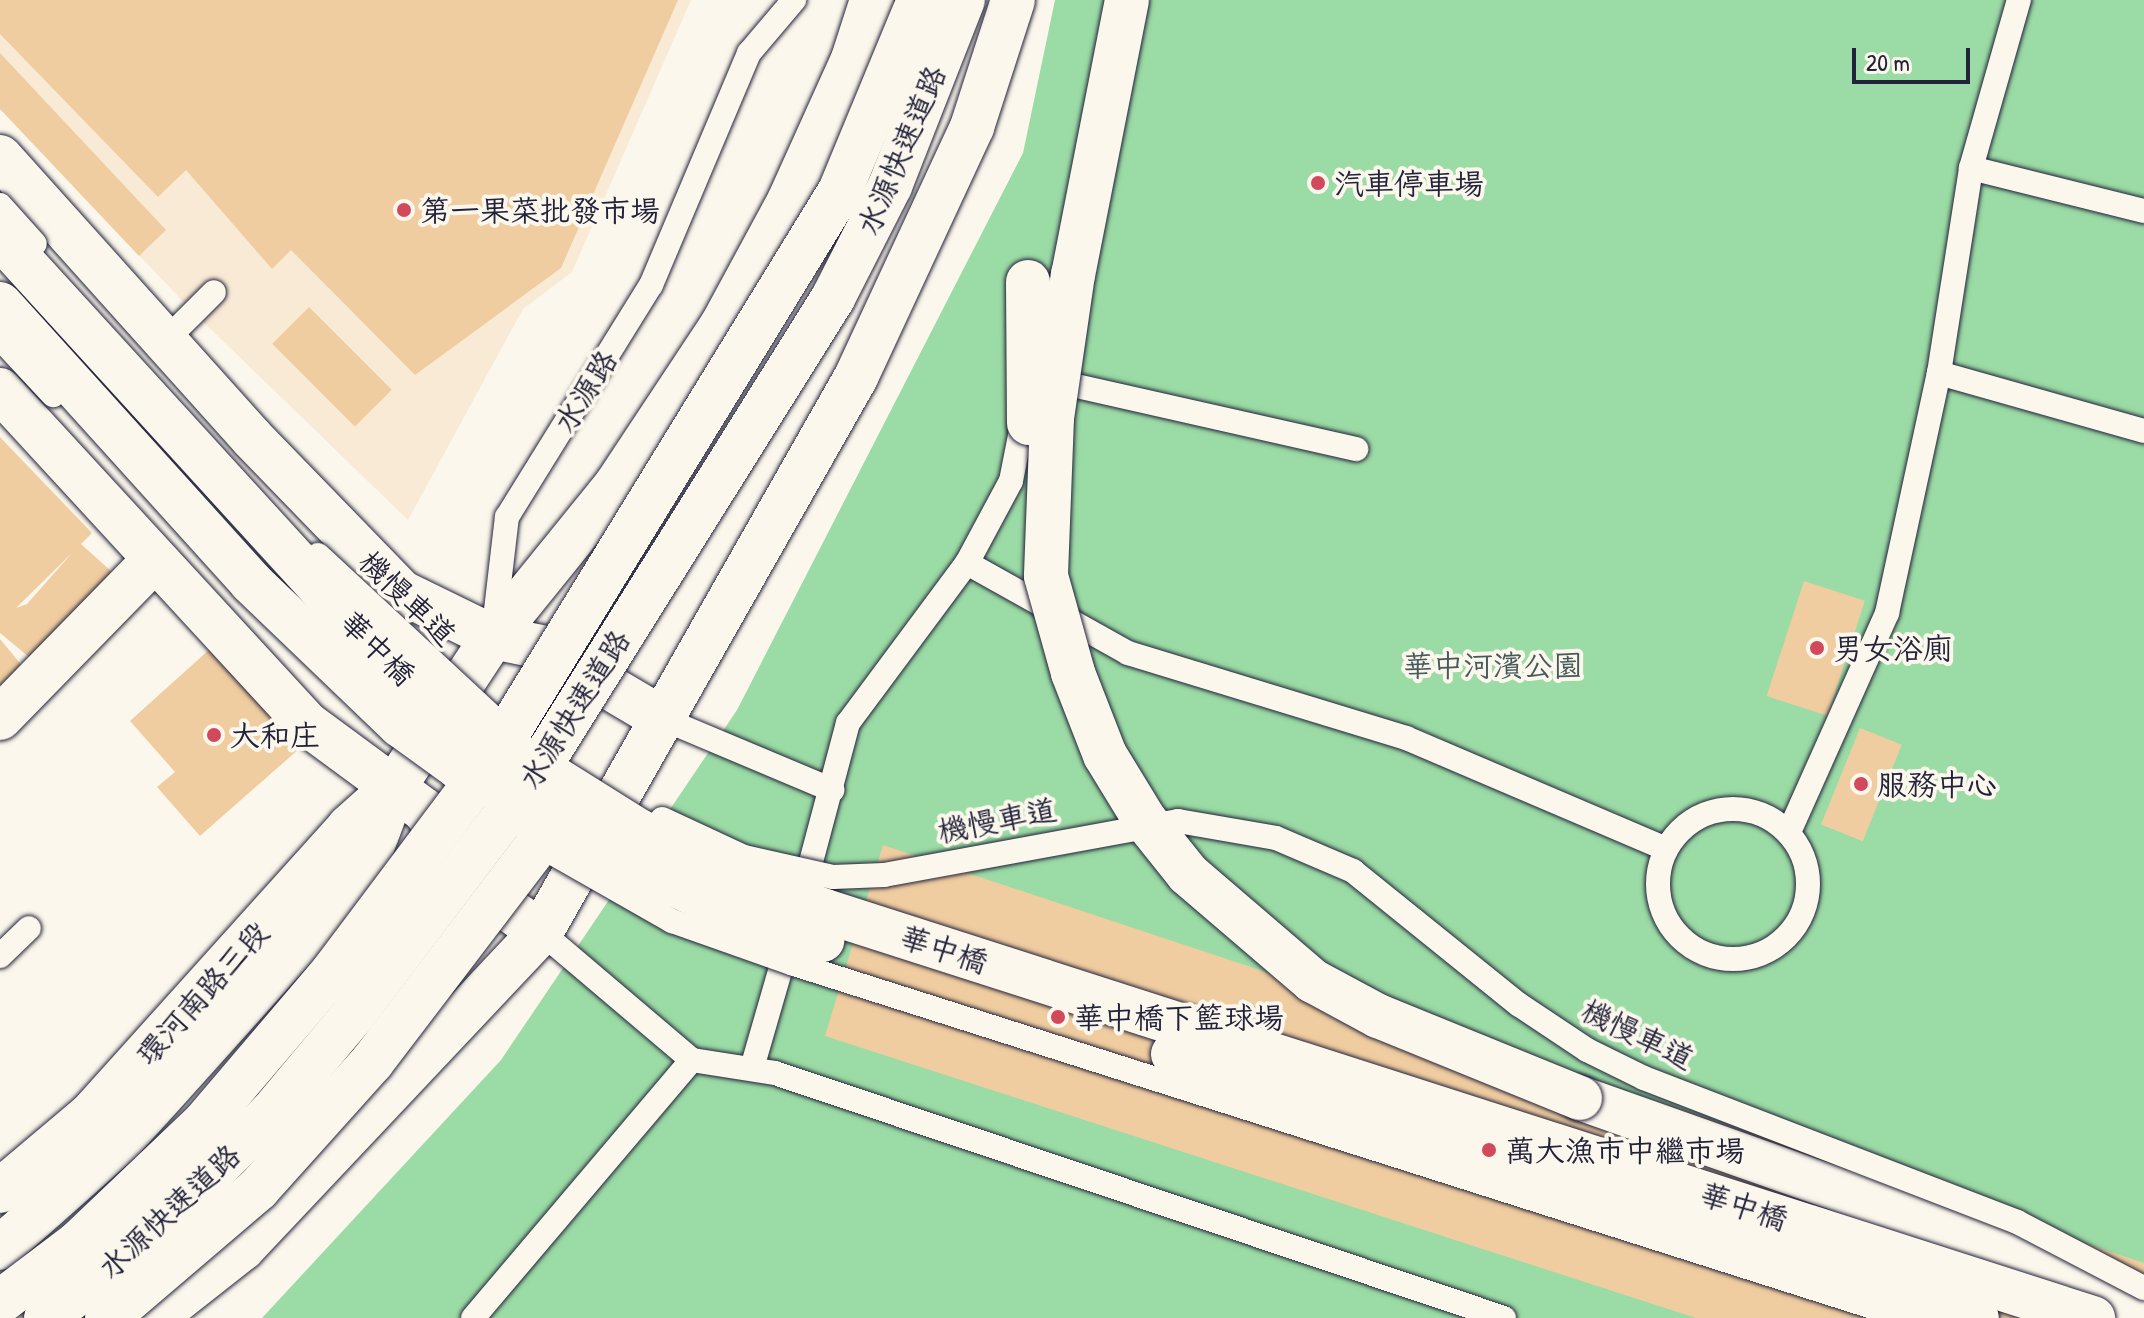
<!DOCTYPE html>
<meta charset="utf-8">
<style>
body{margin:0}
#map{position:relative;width:2144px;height:1318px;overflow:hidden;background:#fbf7ec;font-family:"Patrick Hand","LXGW WenKai TC",sans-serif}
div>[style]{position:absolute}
.built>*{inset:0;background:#f8ead5}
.green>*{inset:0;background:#9bdba5}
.building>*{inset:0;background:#f0cda0;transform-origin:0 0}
.roads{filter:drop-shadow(0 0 2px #22223b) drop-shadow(0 0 2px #22223b)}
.lane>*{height:24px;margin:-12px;padding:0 12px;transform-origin:12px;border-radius:12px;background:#fbf7ec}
.lane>.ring{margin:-12px;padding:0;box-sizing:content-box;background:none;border:24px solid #fbf7ec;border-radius:50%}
.street>*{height:44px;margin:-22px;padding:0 22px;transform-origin:22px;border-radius:22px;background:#fbf7ec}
.secondary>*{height:44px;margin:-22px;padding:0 22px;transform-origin:22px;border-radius:22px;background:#fbf7ec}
.highway>*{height:44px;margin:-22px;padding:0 22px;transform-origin:22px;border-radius:22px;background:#fbf7ec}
.bridges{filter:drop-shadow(0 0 2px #22223b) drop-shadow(0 0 2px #22223b)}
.lane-bridge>*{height:24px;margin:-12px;padding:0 12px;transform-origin:12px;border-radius:12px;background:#fbf7ec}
.secondary-bridge>*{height:44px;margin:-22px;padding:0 22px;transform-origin:22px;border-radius:22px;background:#fbf7ec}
.highway-bridge>*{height:44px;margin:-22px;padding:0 22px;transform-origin:22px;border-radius:22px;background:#fbf7ec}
.dots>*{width:22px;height:22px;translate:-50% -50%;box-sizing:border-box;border:4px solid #fbf7ec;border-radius:50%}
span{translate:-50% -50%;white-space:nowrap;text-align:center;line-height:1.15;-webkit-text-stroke:8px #fbf7ec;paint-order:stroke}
.street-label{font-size:30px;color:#22223b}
.poi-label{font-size:30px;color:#22223b}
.left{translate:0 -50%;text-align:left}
.park-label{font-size:30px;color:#465a5b}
.scale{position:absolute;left:1852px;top:48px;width:118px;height:36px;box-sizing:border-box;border:4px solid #22223b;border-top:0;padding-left:10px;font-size:24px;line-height:28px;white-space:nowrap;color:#22223b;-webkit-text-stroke:6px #fbf7ec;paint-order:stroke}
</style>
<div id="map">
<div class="built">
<div style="clip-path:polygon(0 0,691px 0,572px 272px,523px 309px,408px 520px,194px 313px,0 109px)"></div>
</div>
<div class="green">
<div style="clip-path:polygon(1055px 0,2144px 0,2144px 1318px,262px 1318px,501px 1060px,737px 710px,1023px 153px)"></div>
</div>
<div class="building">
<div style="clip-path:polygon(0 0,678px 0,561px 268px,415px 375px,291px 250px,272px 269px,186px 170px,158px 197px,0 34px)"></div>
<div style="clip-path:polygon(0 53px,166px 230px,139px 256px,0 109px)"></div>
<div style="left:309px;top:307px;width:117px;height:52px;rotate:45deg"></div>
<div style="clip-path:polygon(evenodd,0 437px,92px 533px,81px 544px,122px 581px,46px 671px,0 633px,0 437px,73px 552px,27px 604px,16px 608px,73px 552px)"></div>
<div style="left:1804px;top:581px;width:64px;height:121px;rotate:18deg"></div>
<div style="clip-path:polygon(0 639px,33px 679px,0 713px)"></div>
<div style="clip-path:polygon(211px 648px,299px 749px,200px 836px,157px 787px,175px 772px,130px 721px)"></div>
<div style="left:1860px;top:728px;width:45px;height:104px;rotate:22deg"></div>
<div style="clip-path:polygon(883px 845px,2144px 1263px,2144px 1318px,1696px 1318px,825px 1036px)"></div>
</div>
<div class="roads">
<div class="lane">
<div style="left:1971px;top:168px;width:178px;rotate:14deg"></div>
<div style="left:165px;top:341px;width:69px;rotate:-45deg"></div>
<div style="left:1939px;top:373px;width:213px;rotate:15.8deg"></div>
<div style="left:1050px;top:380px;width:314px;rotate:12.7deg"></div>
<div style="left:967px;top:563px;width:184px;rotate:29.2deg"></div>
<div style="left:1128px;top:653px;width:291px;rotate:17deg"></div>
<div style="left:1406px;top:738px;width:283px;rotate:23.1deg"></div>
<div style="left:494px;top:627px;width:111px;rotate:-83.3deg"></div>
<div style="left:507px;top:517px;width:273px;rotate:-58.2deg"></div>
<div style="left:651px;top:285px;width:252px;rotate:-67.1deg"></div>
<div style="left:749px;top:53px;width:70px;rotate:-49.7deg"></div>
<div style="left:661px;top:718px;width:186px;rotate:22.8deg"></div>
<div class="ring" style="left:1658px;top:809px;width:126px;height:126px"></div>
<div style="left:1790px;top:830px;width:238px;rotate:-65.9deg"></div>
<div style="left:1887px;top:613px;width:246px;rotate:-77.8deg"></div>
<div style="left:1939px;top:373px;width:207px;rotate:-81.1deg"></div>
<div style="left:1971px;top:168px;width:175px;rotate:-74.1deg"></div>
<div style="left:803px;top:892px;width:175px;rotate:-75.1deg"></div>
<div style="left:848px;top:723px;width:199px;rotate:-53.4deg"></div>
<div style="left:967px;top:563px;width:93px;rotate:-61.8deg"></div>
<div style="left:1011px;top:481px;width:72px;rotate:-78.8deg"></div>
<div style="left:541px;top:932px;width:198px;rotate:40.3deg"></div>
<div style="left:692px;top:1060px;width:84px;rotate:8.9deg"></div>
<div style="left:775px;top:1073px;width:769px;rotate:18.58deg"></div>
<div style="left:0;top:956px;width:40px;rotate:-44deg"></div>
<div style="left:752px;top:1068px;width:130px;rotate:-73.9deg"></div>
<div style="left:473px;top:1318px;width:338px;rotate:-49.7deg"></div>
</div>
<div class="street">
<div style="left:0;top:718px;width:221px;rotate:-45.7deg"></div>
</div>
<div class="secondary">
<div style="left:0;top:157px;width:377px;rotate:48.1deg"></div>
<div style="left:252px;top:438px;width:214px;rotate:45.9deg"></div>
<div style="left:401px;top:592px;width:102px;rotate:26.1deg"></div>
<div style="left:493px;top:637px;width:49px;rotate:11.8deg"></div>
<div style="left:541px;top:647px;width:139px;rotate:30.6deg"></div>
<div style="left:0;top:390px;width:452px;rotate:47.4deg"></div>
<div style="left:306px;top:723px;width:147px;rotate:36.4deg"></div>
<div style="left:424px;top:810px;width:98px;rotate:54.5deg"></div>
<div style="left:481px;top:890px;width:73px;rotate:35deg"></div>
<div style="left:0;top:1191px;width:119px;rotate:-40.2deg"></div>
<div style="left:91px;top:1114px;width:386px;rotate:-48deg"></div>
<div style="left:349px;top:827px;width:62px;rotate:-41.7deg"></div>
<div style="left:395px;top:786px;width:178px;rotate:-56.7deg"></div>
</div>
<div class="highway">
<div style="left:493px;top:637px;width:196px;rotate:-51deg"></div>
<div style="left:616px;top:485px;width:192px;rotate:-56.5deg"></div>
<div style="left:722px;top:325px;width:141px;rotate:-61.6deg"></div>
<div style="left:789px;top:201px;width:156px;rotate:-65.7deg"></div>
<div style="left:853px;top:59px;width:62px;rotate:-72.1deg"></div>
<div style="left:1580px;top:1098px;width:420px;rotate:19.5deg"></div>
<div style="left:1976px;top:1238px;width:179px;rotate:26.6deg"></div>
<div style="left:0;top:1248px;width:164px;rotate:-41.5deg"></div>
<div style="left:123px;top:1139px;width:272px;rotate:-48deg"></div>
<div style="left:305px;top:937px;width:114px;rotate:-53.5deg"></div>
<div style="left:373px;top:845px;width:63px;rotate:-69.6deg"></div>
<div style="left:154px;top:1318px;width:113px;rotate:-38.2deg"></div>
<div style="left:243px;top:1248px;width:434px;rotate:-46.7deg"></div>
<div style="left:541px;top:932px;width:638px;rotate:-60.42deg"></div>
<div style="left:856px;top:377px;width:276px;rotate:-65.1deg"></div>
<div style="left:972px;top:127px;width:133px;rotate:-72.1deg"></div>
</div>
</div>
<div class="bridges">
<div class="lane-bridge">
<div style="left:0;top:205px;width:52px;rotate:48.1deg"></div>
<div style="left:0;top:338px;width:78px;rotate:47.1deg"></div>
<div style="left:318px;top:555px;width:235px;rotate:42.9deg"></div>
<div style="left:662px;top:819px;width:90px;rotate:24.9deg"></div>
<div style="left:744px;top:857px;width:91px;rotate:12.7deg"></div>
<div style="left:833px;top:877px;width:51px;rotate:-2.2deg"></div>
<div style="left:884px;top:875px;width:299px;rotate:-10.4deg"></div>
<div style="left:1178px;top:821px;width:99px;rotate:9.8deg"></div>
<div style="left:1276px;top:838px;width:84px;rotate:23.2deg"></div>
<div style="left:1353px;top:871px;width:212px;rotate:38.9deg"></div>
<div style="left:1518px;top:1004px;width:83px;rotate:33.7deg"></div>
<div style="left:1587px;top:1050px;width:64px;rotate:26.2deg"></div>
<div style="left:1644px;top:1078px;width:400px;rotate:21.1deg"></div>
<div style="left:2017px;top:1222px;width:143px;rotate:27.5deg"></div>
<div style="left:528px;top:839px;width:166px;rotate:29.7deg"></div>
<div style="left:672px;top:921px;width:129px;rotate:19.4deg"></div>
<div style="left:794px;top:964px;width:1168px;rotate:17.64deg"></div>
</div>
<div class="secondary-bridge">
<div style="left:0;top:237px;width:513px;rotate:47.61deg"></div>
<div style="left:346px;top:616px;width:119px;rotate:45deg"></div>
<div style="left:430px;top:700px;width:247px;rotate:32.1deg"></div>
<div style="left:639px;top:831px;width:83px;rotate:26.6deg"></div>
<div style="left:713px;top:868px;width:120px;rotate:21deg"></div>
<div style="left:825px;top:911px;width:1332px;rotate:17.8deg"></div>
<div style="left:0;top:304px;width:375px;rotate:47.9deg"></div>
<div style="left:251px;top:582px;width:207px;rotate:43.8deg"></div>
<div style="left:400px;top:725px;width:72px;rotate:35.9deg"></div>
<div style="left:458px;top:767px;width:190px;rotate:29.7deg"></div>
<div style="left:623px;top:861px;width:108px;rotate:24.7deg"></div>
<div style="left:721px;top:906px;width:107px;rotate:18.6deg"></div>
<div style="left:1173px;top:1054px;width:846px;rotate:18.18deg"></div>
</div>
<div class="highway-bridge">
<div style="left:1127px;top:0;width:279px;rotate:101.1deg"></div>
<div style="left:1073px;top:274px;width:146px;rotate:98.3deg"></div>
<div style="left:1052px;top:418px;width:158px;rotate:92.2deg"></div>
<div style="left:1046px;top:576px;width:101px;rotate:74.4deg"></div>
<div style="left:1073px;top:673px;width:88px;rotate:68.7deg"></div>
<div style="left:1105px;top:755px;width:75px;rotate:58.6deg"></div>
<div style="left:1144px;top:819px;width:70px;rotate:51.3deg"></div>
<div style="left:1188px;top:874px;width:165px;rotate:40.6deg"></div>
<div style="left:1313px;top:981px;width:74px;rotate:28.3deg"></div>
<div style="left:1378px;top:1016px;width:218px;rotate:22.1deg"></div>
<div style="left:1028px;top:282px;width:141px;rotate:89.6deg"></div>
<div style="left:0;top:1302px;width:98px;rotate:-37.1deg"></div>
<div style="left:78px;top:1243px;width:174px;rotate:-43.6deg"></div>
<div style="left:204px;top:1123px;width:201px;rotate:-49.6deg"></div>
<div style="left:334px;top:970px;width:256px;rotate:-53.1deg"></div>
<div style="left:488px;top:765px;width:673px;rotate:-58.48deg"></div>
<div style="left:840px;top:191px;width:207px;rotate:-67.5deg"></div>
<div style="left:46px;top:1318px;width:128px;rotate:-38.7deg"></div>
<div style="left:146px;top:1238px;width:178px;rotate:-45deg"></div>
<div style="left:272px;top:1112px;width:128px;rotate:-50.1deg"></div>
<div style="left:354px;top:1014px;width:288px;rotate:-52.8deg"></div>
<div style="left:528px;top:785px;width:575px;rotate:-57.94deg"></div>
<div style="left:833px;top:298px;width:126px;rotate:-63deg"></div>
<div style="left:890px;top:186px;width:200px;rotate:-68.6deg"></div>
<div style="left:107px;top:1318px;width:199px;rotate:-40.5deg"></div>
<div style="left:258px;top:1189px;width:171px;rotate:-48.1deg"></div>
<div style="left:372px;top:1062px;width:300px;rotate:-52.7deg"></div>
</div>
</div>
<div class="dots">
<div style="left:1318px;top:183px;background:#d1495b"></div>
<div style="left:404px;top:210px;background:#d1495b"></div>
<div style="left:1817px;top:648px;background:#d1495b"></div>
<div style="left:214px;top:735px;background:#d1495b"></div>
<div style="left:1861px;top:784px;background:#d1495b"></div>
<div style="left:1058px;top:1017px;background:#d1495b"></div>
<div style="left:1489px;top:1150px;background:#d1495b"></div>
</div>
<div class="street-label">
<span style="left:901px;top:150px;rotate:-67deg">水源快速道路</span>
<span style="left:585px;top:391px;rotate:-58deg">水源路</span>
<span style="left:408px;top:598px;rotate:44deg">機慢車道</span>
<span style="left:378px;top:648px;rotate:45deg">華中橋</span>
<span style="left:574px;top:709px;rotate:-58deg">水源快速道路</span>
<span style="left:997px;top:820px;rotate:-11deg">機慢車道</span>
<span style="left:944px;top:949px;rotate:18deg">華中橋</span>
<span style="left:202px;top:993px;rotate:-48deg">環河南路三段</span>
<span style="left:1638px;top:1034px;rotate:26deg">機慢車道</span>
<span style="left:1744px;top:1206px;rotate:18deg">華中橋</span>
<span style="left:169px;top:1211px;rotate:-43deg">水源快速道路</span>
</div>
<div class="poi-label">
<span class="left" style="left:1334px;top:183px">汽車停車場</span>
<span class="left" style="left:420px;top:210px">第一果菜批發市場</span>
<span class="left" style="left:1833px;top:648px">男女浴廁</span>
<span class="left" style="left:230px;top:735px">大和庄</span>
<span class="left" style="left:1877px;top:784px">服務中心</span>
<span class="left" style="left:1074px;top:1017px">華中橋下籃球場</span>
<span class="left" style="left:1505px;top:1150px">萬大漁市中繼市場</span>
</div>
<div class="park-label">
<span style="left:1493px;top:665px">華中河濱公園</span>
</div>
<div class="scale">20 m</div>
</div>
